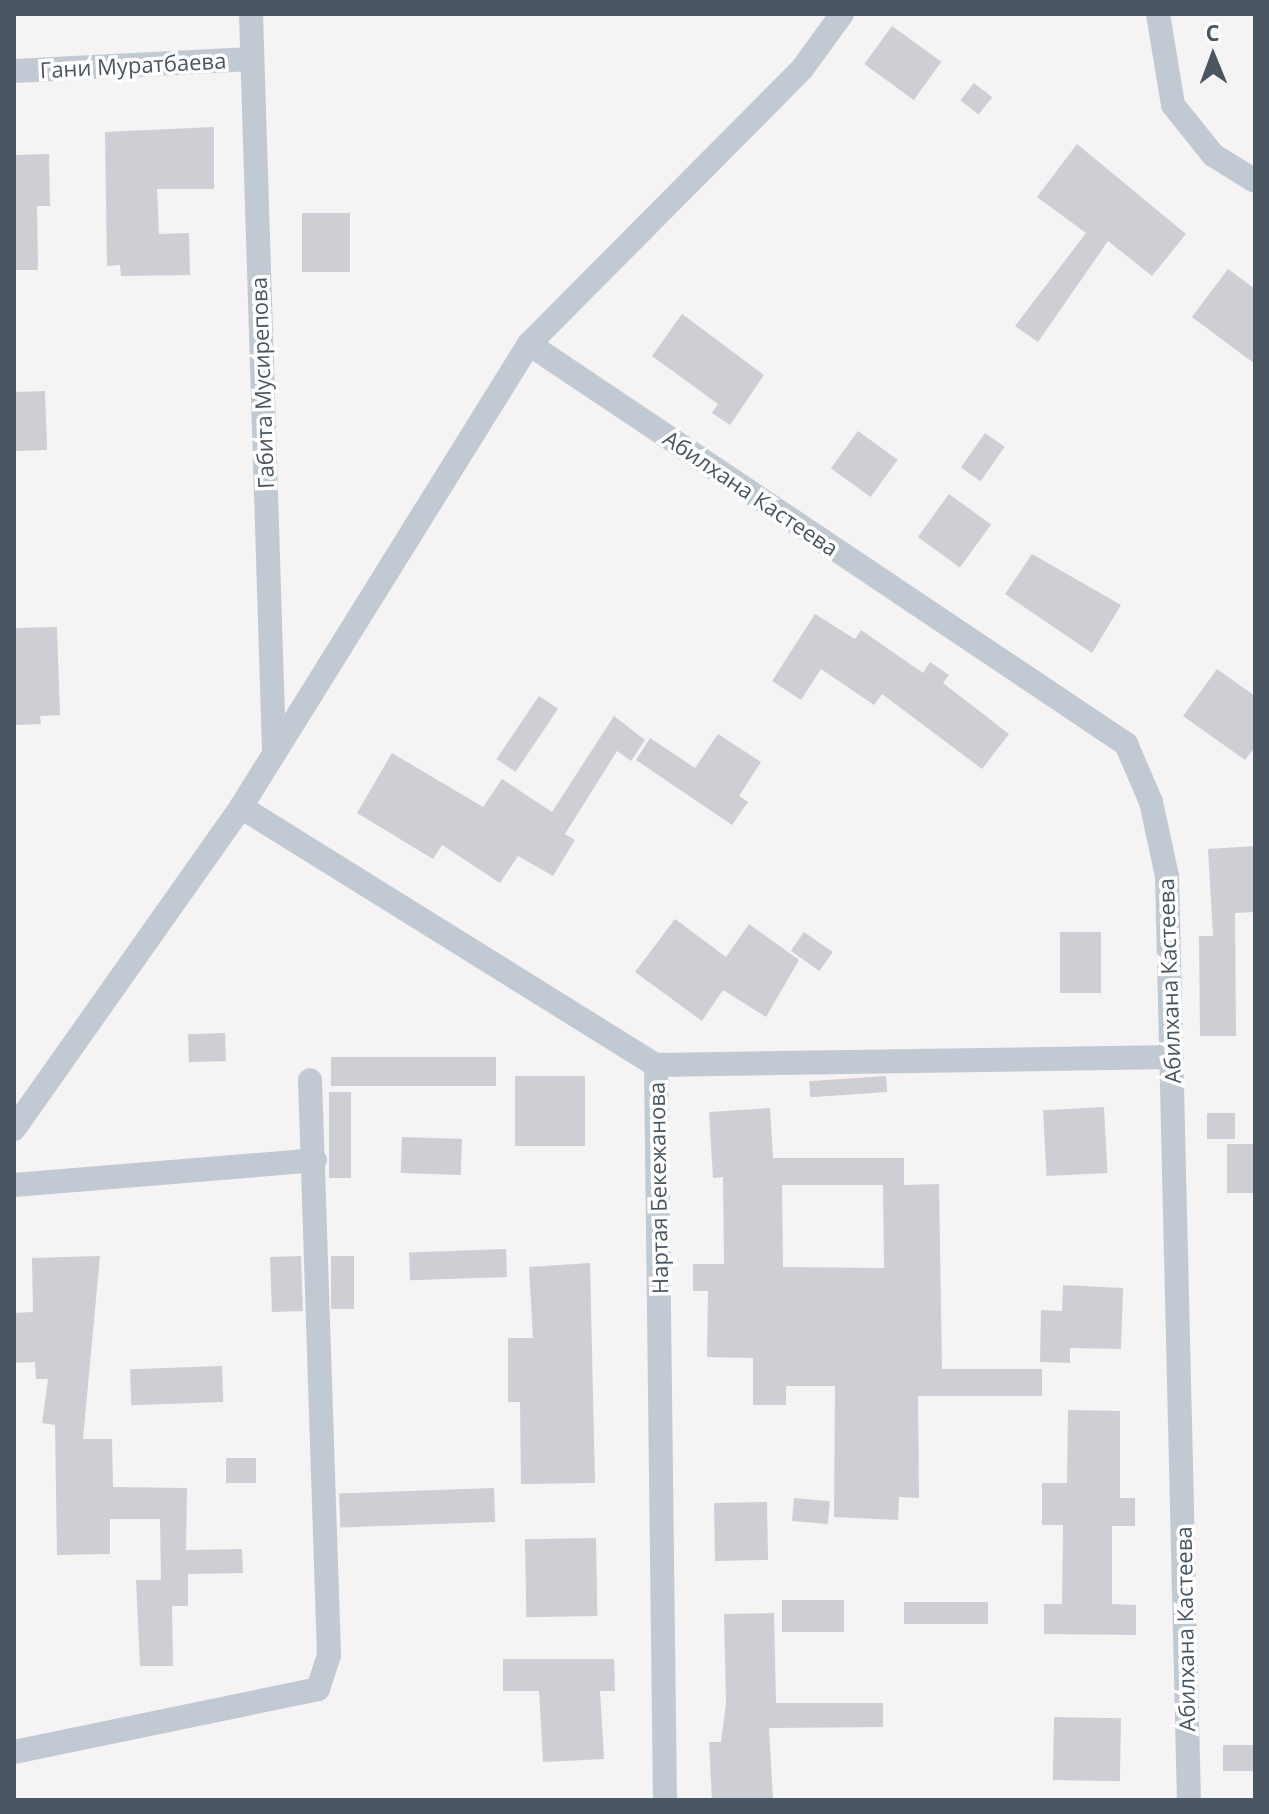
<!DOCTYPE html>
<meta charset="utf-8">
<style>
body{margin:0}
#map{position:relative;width:1269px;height:1814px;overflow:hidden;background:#f5f3f3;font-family:"Open Sans",sans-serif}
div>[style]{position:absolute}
.building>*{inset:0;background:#cdcfd5;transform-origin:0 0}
.minor>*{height:24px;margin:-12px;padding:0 12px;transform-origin:12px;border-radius:12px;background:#c1cad2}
span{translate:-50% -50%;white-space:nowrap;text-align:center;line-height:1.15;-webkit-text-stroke:7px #fff;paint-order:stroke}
.street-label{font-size:22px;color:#4a5661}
.frame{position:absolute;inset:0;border:16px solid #4a5661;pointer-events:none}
.north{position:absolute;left:1173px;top:16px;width:80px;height:80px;-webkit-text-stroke:6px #fff;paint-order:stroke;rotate:359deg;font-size:22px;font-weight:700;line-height:32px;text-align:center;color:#4a5661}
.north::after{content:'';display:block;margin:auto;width:28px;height:36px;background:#4a5661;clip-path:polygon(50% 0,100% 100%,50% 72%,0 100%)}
</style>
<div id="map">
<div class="building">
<div style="left:892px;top:26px;width:61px;height:47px;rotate:36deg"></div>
<div style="left:974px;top:83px;width:23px;height:22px;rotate:38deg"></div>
<div style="clip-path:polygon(214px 127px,214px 189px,157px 189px,159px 234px,189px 233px,190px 275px,121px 276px,120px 265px,107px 266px,105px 132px)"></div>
<div style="clip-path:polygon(1077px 144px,1186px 234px,1152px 276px,1108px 241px,1038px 342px,1015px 326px,1086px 233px,1037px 197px)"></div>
<div style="clip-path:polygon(49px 154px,50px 206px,37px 206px,38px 270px,14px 270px,14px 155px)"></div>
<div style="left:302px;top:213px;width:48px;height:59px"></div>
<div style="clip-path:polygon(1228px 269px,1255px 289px,1255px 364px,1192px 317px)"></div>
<div style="clip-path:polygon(682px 314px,764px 375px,730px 425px,712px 413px,718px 404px,652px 356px)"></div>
<div style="left:45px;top:391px;width:59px;height:31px;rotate:88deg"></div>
<div style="left:858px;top:431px;width:49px;height:46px;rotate:36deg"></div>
<div style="left:985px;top:433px;width:24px;height:42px;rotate:35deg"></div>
<div style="left:949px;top:494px;width:52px;height:53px;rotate:36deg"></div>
<div style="clip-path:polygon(1032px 554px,1121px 605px,1092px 653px,1005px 594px)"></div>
<div style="clip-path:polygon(815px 614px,855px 639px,861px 630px,923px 673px,930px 662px,949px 675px,943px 683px,1009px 734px,982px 769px,882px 694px,874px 705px,821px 669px,801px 700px,772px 681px)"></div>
<div style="clip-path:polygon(57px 627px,60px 715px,40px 716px,41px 724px,14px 725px,14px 628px)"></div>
<div style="clip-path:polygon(1217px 669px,1255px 696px,1255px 747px,1245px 760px,1183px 716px)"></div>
<div style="left:539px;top:696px;width:23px;height:76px;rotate:34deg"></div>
<div style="clip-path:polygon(614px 716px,645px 740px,631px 761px,617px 751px,565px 834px,575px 840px,553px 876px,518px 856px,500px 883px,442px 845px,433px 859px,357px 813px,392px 753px,483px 807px,502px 779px,552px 812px)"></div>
<div style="clip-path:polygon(718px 734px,761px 762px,739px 796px,748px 802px,732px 825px,636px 760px,650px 738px,695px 768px)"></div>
<div style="clip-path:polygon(1255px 846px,1255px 912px,1235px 913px,1236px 1036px,1200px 1036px,1199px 936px,1213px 936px,1208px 849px)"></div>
<div style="clip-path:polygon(675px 919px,726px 957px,749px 924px,799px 960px,766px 1017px,723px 990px,702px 1021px,635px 972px)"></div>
<div style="left:804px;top:932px;width:35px;height:23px;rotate:35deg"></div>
<div style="left:1060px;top:932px;width:41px;height:61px"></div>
<div style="left:225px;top:1033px;width:28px;height:37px;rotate:88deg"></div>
<div style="left:496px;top:1057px;width:29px;height:165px;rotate:90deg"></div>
<div style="left:515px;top:1076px;width:70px;height:70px"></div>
<div style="left:886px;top:1076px;width:16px;height:77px;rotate:86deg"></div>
<div style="left:329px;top:1092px;width:22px;height:86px"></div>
<div style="left:1104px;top:1107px;width:66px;height:61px;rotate:87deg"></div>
<div style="clip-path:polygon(evenodd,770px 1108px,773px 1158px,904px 1158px,904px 1185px,939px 1184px,942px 1369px,1042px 1369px,1042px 1396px,918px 1396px,919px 1498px,899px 1497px,898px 1520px,834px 1517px,835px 1386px,786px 1386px,786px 1405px,753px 1405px,753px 1358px,707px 1357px,708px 1291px,693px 1291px,693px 1264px,724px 1264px,723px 1177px,713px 1178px,709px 1112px,770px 1108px,782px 1185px,904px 1185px,883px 1185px,884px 1268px,783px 1267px,782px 1185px)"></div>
<div style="left:1235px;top:1113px;width:26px;height:28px;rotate:90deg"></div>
<div style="left:402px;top:1137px;width:60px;height:36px;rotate:2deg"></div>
<div style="left:1227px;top:1144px;width:28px;height:49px"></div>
<div style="left:506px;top:1249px;width:28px;height:97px;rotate:88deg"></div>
<div style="clip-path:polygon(100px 1256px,83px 1439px,112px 1439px,113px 1487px,187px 1488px,186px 1550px,242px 1549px,243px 1573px,188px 1574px,188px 1606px,172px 1606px,173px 1666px,140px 1666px,136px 1580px,161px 1580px,160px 1519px,110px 1519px,110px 1554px,57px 1555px,55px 1425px,42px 1423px,48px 1379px,36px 1379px,35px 1362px,14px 1363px,14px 1313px,33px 1312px,32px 1258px)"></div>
<div style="left:301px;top:1256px;width:55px;height:31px;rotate:88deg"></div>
<div style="left:331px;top:1256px;width:23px;height:53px"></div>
<div style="clip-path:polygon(590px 1263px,595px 1483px,521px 1484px,520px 1402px,508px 1402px,508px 1338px,533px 1338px,529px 1267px)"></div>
<div style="clip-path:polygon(1063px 1285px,1123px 1288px,1121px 1349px,1070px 1348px,1070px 1363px,1040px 1362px,1041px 1310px,1062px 1311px)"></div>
<div style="left:222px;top:1366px;width:36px;height:92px;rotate:88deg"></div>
<div style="clip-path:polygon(1068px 1410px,1120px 1411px,1120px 1498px,1135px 1498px,1135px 1526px,1112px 1526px,1112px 1604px,1136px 1605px,1136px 1635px,1044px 1634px,1044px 1604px,1062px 1604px,1063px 1525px,1042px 1525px,1042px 1483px,1067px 1483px)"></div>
<div style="left:226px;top:1458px;width:30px;height:25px"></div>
<div style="left:494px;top:1488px;width:34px;height:155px;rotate:88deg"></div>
<div style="left:794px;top:1498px;width:36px;height:23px;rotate:5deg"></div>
<div style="left:767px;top:1502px;width:58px;height:53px;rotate:89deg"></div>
<div style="left:596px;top:1538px;width:78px;height:71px;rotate:89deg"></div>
<div style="left:844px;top:1600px;width:32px;height:62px;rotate:90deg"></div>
<div style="left:988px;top:1602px;width:22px;height:84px;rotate:90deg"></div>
<div style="clip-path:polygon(774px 1613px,776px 1703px,883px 1703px,883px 1727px,769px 1728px,773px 1800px,712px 1800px,709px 1742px,721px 1742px,726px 1703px,724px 1614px)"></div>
<div style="clip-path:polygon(503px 1659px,614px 1659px,615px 1691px,600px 1691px,604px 1759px,543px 1762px,539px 1691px,503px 1691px)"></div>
<div style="left:1054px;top:1717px;width:67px;height:63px;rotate:1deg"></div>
<div style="left:1255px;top:1745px;width:26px;height:32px;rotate:90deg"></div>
</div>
<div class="minor">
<div style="left:251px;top:14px;width:738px;rotate:88.21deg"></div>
<div style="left:1158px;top:14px;width:92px;rotate:80.6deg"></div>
<div style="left:1173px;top:105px;width:64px;rotate:51.3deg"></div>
<div style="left:1213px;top:155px;width:49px;rotate:31.8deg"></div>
<div style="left:14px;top:71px;width:238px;rotate:-2.9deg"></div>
<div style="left:529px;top:344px;width:719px;rotate:33.82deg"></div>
<div style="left:1126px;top:744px;width:63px;rotate:66.7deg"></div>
<div style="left:1151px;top:802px;width:76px;rotate:77.8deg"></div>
<div style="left:1167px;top:876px;width:924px;rotate:88.64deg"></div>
<div style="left:241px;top:807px;width:489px;rotate:31.9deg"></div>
<div style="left:656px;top:1065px;width:735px;rotate:89.3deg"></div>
<div style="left:656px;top:1065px;width:516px;rotate:-0.89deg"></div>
<div style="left:14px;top:1129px;width:394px;rotate:-54.8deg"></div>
<div style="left:241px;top:807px;width:545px;rotate:-58.12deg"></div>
<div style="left:529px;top:344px;width:387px;rotate:-45.2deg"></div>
<div style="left:802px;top:69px;width:68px;rotate:-54deg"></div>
<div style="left:14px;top:1185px;width:302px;rotate:-4.7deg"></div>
<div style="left:14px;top:1752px;width:310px;rotate:-11.7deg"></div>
<div style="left:318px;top:1689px;width:36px;rotate:-72deg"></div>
<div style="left:329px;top:1655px;width:575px;rotate:-91.89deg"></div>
</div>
<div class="street-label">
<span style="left:133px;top:65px;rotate:-3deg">Гани Муратбаева</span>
<span style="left:262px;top:383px;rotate:-92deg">Габита Мусирепова</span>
<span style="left:751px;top:493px;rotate:34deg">Абилхана Кастеева</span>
<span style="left:1169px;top:981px;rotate:-92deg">Абилхана Кастеева</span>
<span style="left:658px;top:1188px;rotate:-91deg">Нартая Бекежанова</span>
<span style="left:1185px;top:1629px;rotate:-91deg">Абилхана Кастеева</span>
</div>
<div class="frame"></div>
<div class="north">С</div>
</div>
